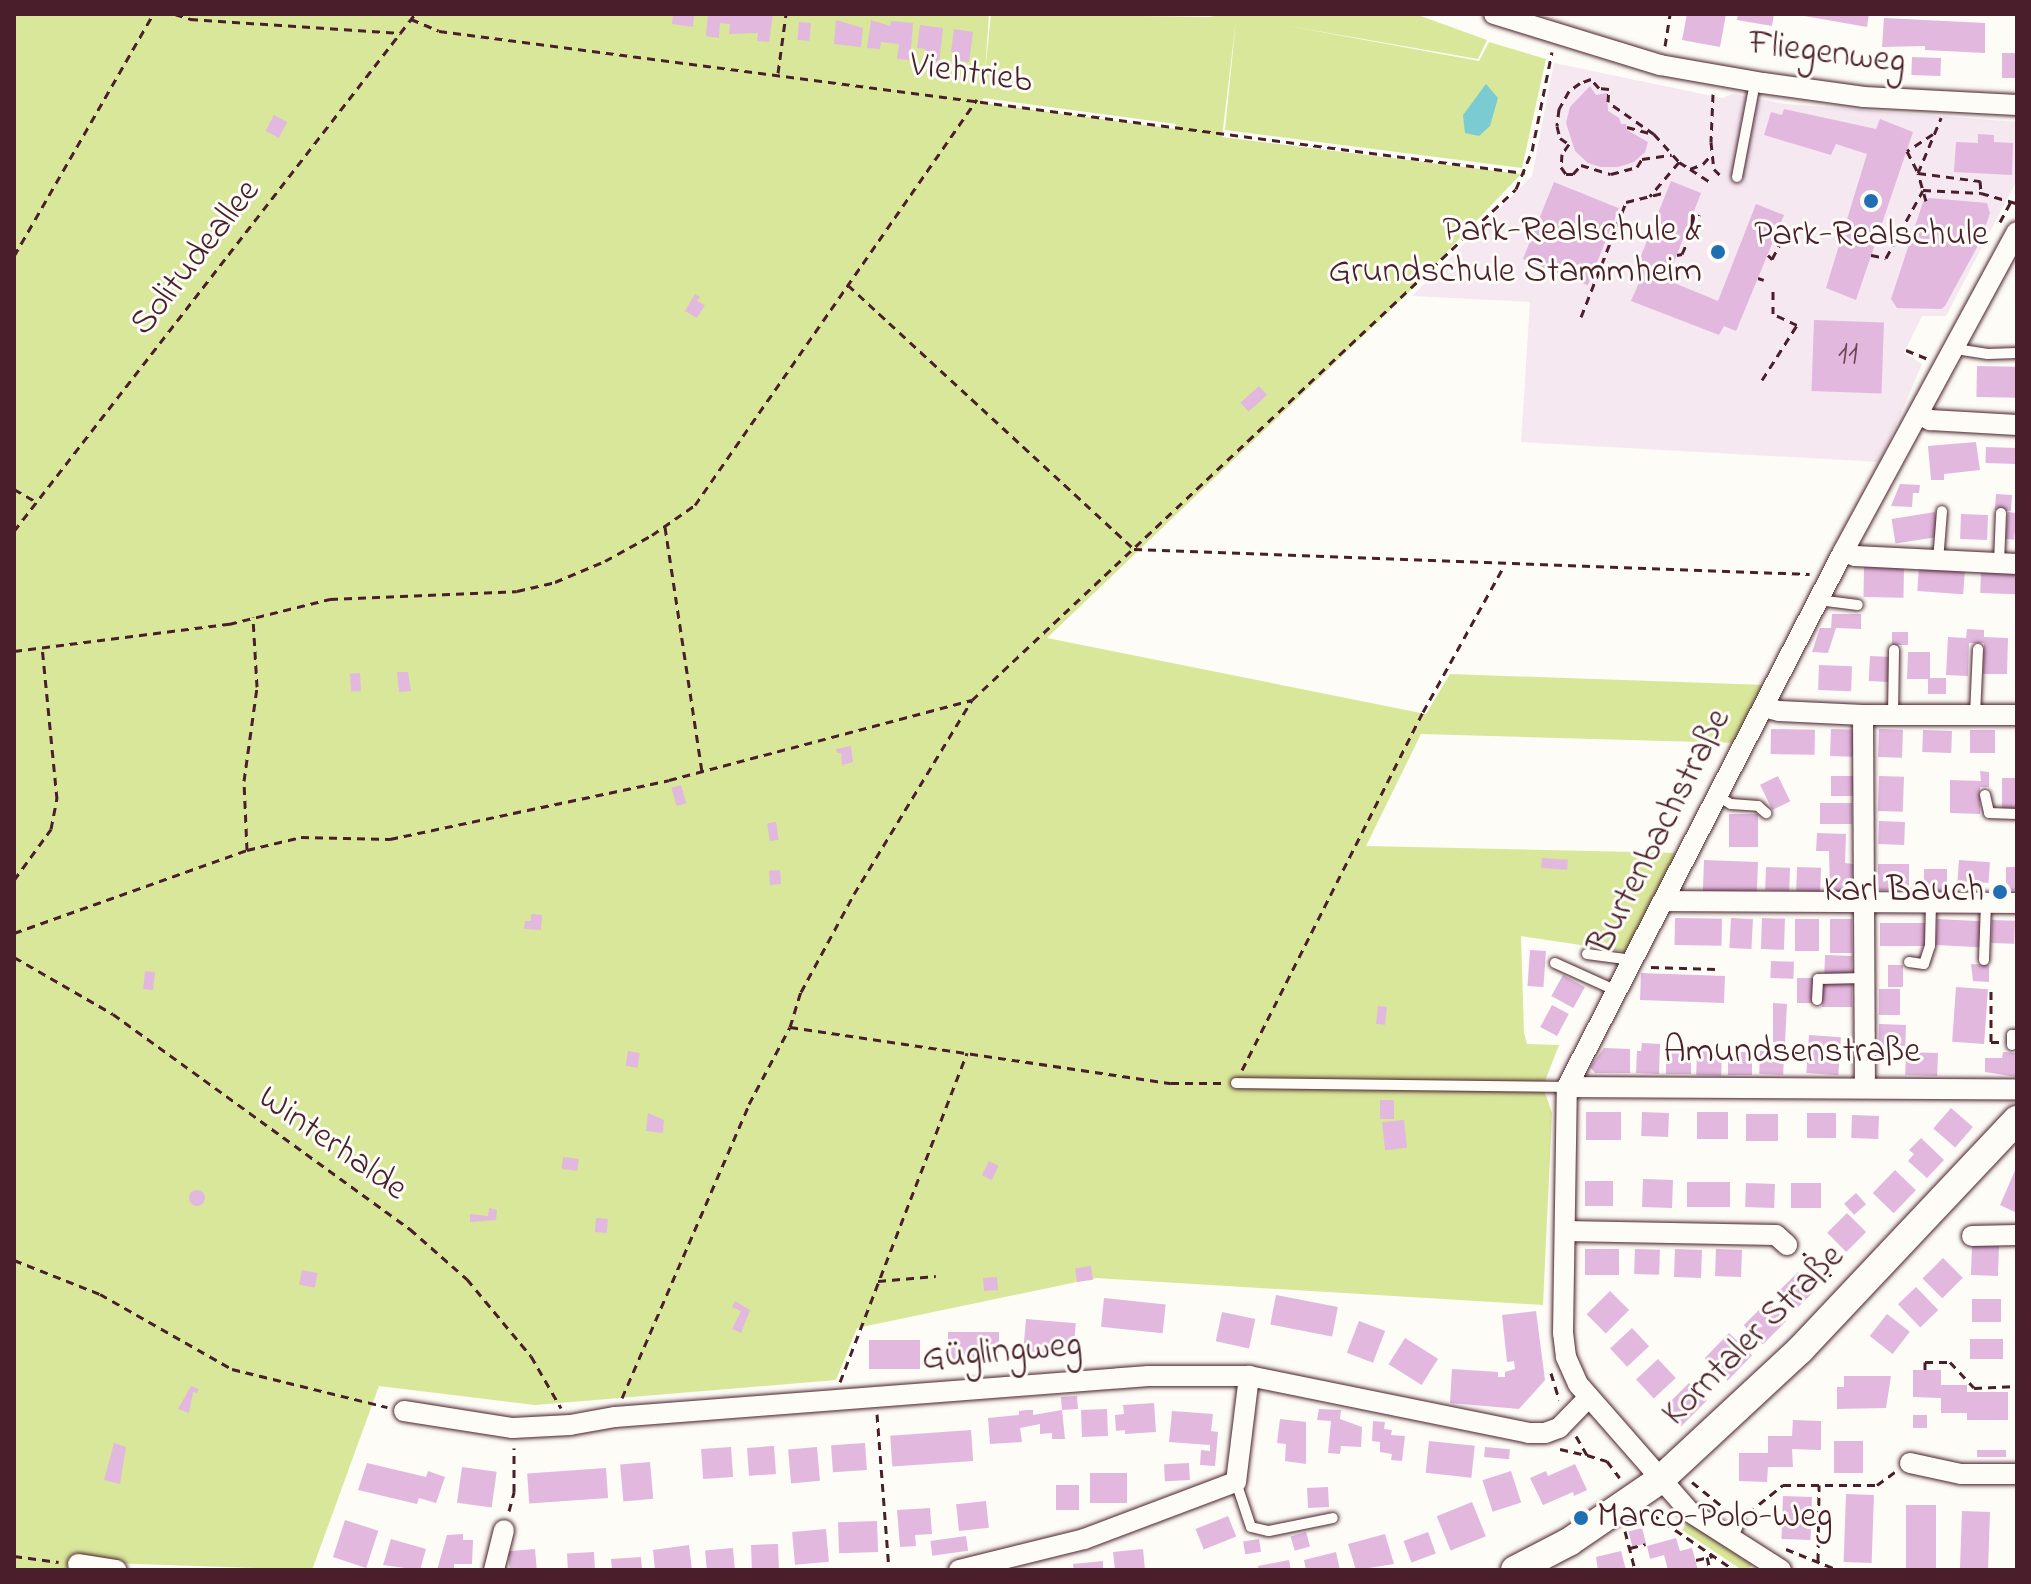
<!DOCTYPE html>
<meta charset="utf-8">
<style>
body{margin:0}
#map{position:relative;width:2031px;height:1584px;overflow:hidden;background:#fdfcf7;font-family:"Indie Flower",sans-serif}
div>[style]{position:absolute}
.built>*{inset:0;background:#f5e8f0}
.green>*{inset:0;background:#d9e79a}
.water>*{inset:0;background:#7acbd2}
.building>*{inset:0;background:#e2b8df;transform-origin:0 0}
.round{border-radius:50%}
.path>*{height:3px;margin-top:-1.5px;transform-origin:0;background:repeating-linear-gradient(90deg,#4a1f2b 0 8px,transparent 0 14px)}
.roads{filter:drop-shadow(0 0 2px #4a1f2b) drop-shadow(0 0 2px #4a1f2b)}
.lane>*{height:10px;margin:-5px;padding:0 5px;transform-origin:5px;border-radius:5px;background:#fdfcf7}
.street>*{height:20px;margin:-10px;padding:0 10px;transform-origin:10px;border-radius:10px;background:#fdfcf7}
.secondary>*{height:28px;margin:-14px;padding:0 14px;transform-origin:14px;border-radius:14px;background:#fdfcf7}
.dots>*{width:22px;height:22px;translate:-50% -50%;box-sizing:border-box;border:4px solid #fdfcf7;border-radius:50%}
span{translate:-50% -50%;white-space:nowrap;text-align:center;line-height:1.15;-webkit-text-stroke:6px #fdfcf7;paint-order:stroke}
.number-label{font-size:32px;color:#704558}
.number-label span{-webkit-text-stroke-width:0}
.street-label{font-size:36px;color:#4a1f2b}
.poi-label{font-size:36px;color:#4a1f2b}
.right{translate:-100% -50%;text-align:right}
.left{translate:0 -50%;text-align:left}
.frame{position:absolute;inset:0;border:16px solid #4a1f2b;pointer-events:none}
</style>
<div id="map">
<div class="built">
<div style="clip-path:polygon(1554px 63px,1722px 98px,1733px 94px,1785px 104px,2017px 122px,2017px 180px,1946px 316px,1922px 316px,1904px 353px,1922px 364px,1880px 462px,1521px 442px,1530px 302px,1412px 296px,1532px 176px)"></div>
</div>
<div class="green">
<div style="clip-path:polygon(evenodd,14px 14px,989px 14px,985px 73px,991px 14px,1214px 17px,1204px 14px,1415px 14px,1487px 40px,1478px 59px,1283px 25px,1479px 61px,1489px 42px,1546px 59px,1522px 168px,1225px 130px,1236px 20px,1222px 137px,1521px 174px,1406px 295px,1047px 638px,1426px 714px,1450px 674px,1766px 685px,1736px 743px,1421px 734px,1366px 846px,1679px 853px,1627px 952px,1521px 936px,1524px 1033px,1527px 1044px,1559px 1045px,1545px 1081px,1541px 1081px,1552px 1113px,1543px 1305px,1096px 1278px,857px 1328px,836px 1380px,535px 1405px,379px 1386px,312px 1570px,77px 1562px,75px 1570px,14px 1570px,14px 14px,983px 98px,1176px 124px,1176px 129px,982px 103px,983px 98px)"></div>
<div style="clip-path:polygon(1688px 1522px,1752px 1565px,1748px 1570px,1742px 1570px,1682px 1530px)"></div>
</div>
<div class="water">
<div style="clip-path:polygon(1486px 84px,1498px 98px,1490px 126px,1479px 136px,1465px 133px,1463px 115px)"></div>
</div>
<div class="building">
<div style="clip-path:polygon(673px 14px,694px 14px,693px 27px,672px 24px)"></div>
<div style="clip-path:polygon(708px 14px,773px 14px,769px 42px,757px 41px,758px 33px,729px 34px,730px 24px,720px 23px,719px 38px,706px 36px)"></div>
<div style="clip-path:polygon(1687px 14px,1726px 14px,1720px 47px,1682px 40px)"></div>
<div style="clip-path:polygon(1738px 14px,1774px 14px,1772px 26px,1737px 20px)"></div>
<div style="clip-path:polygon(1793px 14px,1869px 14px,1867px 27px)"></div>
<div style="clip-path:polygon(1884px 18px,1985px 23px,1985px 53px,1925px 50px,1925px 46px,1882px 47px)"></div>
<div style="clip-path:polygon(836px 20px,863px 28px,861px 47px,834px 44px)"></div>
<div style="clip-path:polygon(871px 20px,890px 26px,891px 21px,913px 23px,910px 60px,897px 59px,899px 44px,881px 42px,880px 49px,867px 48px)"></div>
<div style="left:799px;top:22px;width:12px;height:18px;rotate:5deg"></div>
<div style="clip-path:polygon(920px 25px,943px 28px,939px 64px,923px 63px,925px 49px,917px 48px)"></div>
<div style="clip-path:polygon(954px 29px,973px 32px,969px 62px,957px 61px,957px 53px,951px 52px)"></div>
<div style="left:2002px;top:53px;width:15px;height:25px"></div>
<div style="left:1912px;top:57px;width:29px;height:18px;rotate:2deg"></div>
<div style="clip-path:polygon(1590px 86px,1596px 95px,1607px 93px,1608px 111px,1619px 118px,1621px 124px,1626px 124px,1627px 130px,1648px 142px,1645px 152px,1634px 162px,1618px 167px,1601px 167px,1588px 163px,1575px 151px,1566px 123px,1570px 107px)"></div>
<div style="clip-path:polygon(1784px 109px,1876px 129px,1880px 119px,1913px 132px,1856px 300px,1826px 288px,1867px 154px,1836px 144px,1831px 155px,1764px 135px,1771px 112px,1782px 115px)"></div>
<div style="left:274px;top:115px;width:15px;height:18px;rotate:28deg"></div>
<div style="clip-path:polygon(1978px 134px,1994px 135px,1994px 142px,2013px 143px,2012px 175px,1954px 172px,1956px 142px,1978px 143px)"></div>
<div style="clip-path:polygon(1671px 181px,1701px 193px,1667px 280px,1718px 301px,1756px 204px,1784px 215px,1736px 331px,1724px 326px,1719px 335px,1631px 301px,1642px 276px,1634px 273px)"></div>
<div style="left:1554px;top:182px;width:70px;height:83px;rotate:22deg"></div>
<div style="clip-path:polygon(1929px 198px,1987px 203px,1990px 213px,1981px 240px,1945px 306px,1941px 309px,1897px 308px,1891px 299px,1923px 202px)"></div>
<div style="clip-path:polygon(695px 294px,700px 297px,697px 301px,705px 305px,697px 318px,685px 311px)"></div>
<div style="left:1814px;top:320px;width:70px;height:71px;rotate:2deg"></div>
<div style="left:1977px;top:366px;width:40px;height:31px;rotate:1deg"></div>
<div style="left:1259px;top:386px;width:12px;height:25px;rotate:48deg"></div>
<div style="clip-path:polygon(1976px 442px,1980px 470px,1944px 474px,1944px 480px,1931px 480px,1928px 446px)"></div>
<div style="left:1986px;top:447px;width:31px;height:16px;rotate:2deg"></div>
<div style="clip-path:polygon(1900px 484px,1920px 485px,1919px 493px,1913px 493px,1912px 507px,1891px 506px)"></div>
<div style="left:1996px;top:494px;width:16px;height:16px;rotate:4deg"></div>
<div style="left:1935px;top:512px;width:25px;height:44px;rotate:81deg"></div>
<div style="left:2008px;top:512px;width:9px;height:27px;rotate:6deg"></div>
<div style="left:1961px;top:514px;width:27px;height:25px;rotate:2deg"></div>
<div style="left:1864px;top:567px;width:40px;height:30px;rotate:1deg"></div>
<div style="left:1919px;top:567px;width:46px;height:24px;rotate:4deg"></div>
<div style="left:1981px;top:571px;width:36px;height:22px;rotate:2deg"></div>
<div style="clip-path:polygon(1832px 614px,1861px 614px,1861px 629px,1836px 628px,1828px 653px,1812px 652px,1820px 628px,1831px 628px)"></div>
<div style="clip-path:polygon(1967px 629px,1984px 630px,1984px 637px,2008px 638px,2007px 674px,1983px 674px,1984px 643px,1969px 643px,1968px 676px,1946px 675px,1948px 637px,1966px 638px)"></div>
<div style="left:1892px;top:632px;width:16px;height:13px"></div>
<div style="clip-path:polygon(1908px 652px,1930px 652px,1930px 678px,1946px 678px,1946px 694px,1928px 694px,1928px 679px,1907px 679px)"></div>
<div style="left:1870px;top:656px;width:20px;height:25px;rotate:3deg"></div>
<div style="left:1819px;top:665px;width:33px;height:25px;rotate:2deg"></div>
<div style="clip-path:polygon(397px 672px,408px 672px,411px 691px,399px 692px)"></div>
<div style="left:360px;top:673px;width:18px;height:10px;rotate:87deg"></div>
<div style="left:1771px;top:729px;width:44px;height:25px;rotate:1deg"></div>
<div style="left:1831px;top:729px;width:24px;height:27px;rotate:2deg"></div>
<div style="left:1879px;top:729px;width:24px;height:28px;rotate:2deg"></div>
<div style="left:1923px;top:730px;width:29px;height:22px;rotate:2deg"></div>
<div style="left:1970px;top:730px;width:25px;height:23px"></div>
<div style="clip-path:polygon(851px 746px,853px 762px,842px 765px,841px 753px,837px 753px,836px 749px)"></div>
<div style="clip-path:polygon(1980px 771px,1989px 772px,1989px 787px,1980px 787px,1980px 814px,1950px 813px,1950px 780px,1981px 781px)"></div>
<div style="left:1778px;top:776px;width:28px;height:20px;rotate:64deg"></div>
<div style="left:1831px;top:776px;width:23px;height:20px"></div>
<div style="left:1879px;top:776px;width:25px;height:35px;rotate:2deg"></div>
<div style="left:2002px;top:778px;width:15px;height:33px"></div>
<div style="left:681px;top:785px;width:19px;height:10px;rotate:74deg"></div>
<div style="left:1820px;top:803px;width:32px;height:21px"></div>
<div style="left:1729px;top:814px;width:29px;height:33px"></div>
<div style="left:1879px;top:821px;width:26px;height:23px;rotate:2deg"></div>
<div style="left:776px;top:822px;width:18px;height:9px;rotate:81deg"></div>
<div style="clip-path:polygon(1817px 833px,1846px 834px,1845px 863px,1853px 864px,1852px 893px,1830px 892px,1829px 851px,1816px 851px)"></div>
<div style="left:1542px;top:858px;width:26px;height:10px;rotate:4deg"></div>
<div style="left:1704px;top:860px;width:54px;height:31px;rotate:2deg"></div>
<div style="left:1959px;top:860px;width:31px;height:21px;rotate:4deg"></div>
<div style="left:1878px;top:864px;width:31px;height:26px"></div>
<div style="left:1766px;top:867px;width:24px;height:23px;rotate:2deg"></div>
<div style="left:1797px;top:867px;width:24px;height:24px;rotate:2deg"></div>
<div style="left:2006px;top:867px;width:11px;height:23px"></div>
<div style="left:1924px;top:869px;width:23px;height:22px"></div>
<div style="left:780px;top:870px;width:14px;height:11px;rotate:86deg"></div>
<div style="clip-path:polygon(531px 914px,542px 915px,541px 930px,524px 929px,525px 921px,531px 921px)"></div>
<div style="left:1675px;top:918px;width:47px;height:27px;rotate:1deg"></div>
<div style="left:1731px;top:918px;width:22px;height:30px;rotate:3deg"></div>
<div style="left:1762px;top:918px;width:23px;height:31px;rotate:2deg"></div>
<div style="left:1795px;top:919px;width:24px;height:32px"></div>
<div style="left:1830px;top:919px;width:22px;height:34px"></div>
<div style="left:1937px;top:919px;width:44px;height:26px;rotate:3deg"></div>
<div style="left:1992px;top:920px;width:23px;height:23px;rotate:2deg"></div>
<div style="left:1880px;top:923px;width:46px;height:23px"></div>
<div style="left:1530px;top:950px;width:16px;height:36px;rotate:4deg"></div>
<div style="left:1825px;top:955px;width:27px;height:19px;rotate:2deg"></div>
<div style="left:1771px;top:961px;width:23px;height:17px;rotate:2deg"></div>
<div style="clip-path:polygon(1971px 964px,1989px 965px,1989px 982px,1973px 981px)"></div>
<div style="left:1903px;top:965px;width:22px;height:15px;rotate:90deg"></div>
<div style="left:145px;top:971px;width:10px;height:18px;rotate:6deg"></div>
<div style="left:1641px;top:973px;width:84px;height:27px;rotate:2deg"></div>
<div style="left:1563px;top:975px;width:25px;height:24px;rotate:29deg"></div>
<div style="left:1797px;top:978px;width:16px;height:25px"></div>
<div style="left:1822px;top:983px;width:30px;height:24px"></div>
<div style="left:1956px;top:987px;width:32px;height:55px;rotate:4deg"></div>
<div style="left:1879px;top:989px;width:21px;height:26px"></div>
<div style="clip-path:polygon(1773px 1003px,1787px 1004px,1785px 1042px,1773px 1042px)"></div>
<div style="left:1552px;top:1005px;width:19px;height:25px;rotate:28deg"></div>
<div style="left:1378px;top:1006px;width:9px;height:18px;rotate:6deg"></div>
<div style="left:1879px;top:1024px;width:27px;height:21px;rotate:2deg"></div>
<div style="left:1809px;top:1035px;width:32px;height:38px;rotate:4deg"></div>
<div style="clip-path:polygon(1642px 1043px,1660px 1044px,1659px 1074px,1636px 1073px,1637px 1051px,1641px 1051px)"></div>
<div style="clip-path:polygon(1604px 1048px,1630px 1049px,1630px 1073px,1595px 1073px,1590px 1067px)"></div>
<div style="left:1666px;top:1050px;width:25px;height:24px"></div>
<div style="left:628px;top:1051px;width:12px;height:15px;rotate:9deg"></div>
<div style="left:1697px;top:1051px;width:25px;height:24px;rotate:2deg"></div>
<div style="left:1760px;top:1051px;width:24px;height:23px;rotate:2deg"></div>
<div style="left:1728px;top:1052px;width:24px;height:23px"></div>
<div style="left:1906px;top:1052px;width:32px;height:23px;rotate:2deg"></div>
<div style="clip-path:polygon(2003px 1052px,2017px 1053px,2017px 1077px,1985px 1072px,1985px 1058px,2002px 1058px)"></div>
<div style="left:1380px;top:1100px;width:14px;height:19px"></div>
<div style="left:1951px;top:1108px;width:29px;height:27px;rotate:41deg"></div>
<div style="left:1586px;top:1112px;width:35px;height:28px"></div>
<div style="left:1642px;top:1112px;width:27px;height:24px;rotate:2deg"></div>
<div style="left:1697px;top:1112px;width:31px;height:27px"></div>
<div style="clip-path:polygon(648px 1113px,664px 1120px,663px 1133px,646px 1131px)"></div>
<div style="left:1807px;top:1113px;width:29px;height:25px"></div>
<div style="left:1746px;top:1114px;width:32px;height:27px"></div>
<div style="left:1852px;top:1115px;width:27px;height:23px;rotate:2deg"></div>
<div style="left:1404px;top:1120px;width:28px;height:22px;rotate:84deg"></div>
<div style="clip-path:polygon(1921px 1138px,1944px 1160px,1927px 1178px,1908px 1161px,1914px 1154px,1909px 1150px)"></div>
<div style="left:563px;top:1157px;width:16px;height:12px;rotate:7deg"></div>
<div style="left:989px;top:1161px;width:11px;height:16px;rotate:27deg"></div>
<div style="clip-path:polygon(2017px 1166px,2017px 1213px,2000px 1205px)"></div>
<div style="left:1895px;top:1170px;width:29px;height:32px;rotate:44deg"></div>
<div style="left:1643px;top:1179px;width:30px;height:28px;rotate:2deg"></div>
<div style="left:1585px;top:1181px;width:28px;height:25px"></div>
<div style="left:1687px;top:1182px;width:43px;height:25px"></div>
<div style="left:1746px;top:1183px;width:29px;height:24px;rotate:2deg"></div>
<div style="left:1791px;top:1183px;width:30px;height:25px"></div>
<div class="round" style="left:189px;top:1190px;width:16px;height:16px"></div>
<div style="left:1856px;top:1193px;width:15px;height:16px;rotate:48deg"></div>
<div style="clip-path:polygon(489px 1208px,497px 1210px,496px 1220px,470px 1222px,470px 1214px,488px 1216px)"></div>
<div style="left:1847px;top:1213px;width:27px;height:28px;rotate:45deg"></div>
<div style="left:596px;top:1218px;width:12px;height:14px;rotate:5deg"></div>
<div style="left:1972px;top:1245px;width:27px;height:30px;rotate:2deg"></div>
<div style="left:1585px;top:1249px;width:34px;height:26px"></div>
<div style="left:1635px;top:1249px;width:25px;height:25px;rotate:2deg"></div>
<div style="left:1675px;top:1249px;width:27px;height:28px;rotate:2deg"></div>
<div style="left:1716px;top:1249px;width:26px;height:27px;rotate:2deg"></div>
<div style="left:1943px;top:1258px;width:28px;height:29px;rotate:45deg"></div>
<div style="left:1091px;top:1266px;width:14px;height:16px;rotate:82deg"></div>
<div style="left:302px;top:1270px;width:16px;height:15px;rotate:11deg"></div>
<div style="left:1798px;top:1272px;width:25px;height:27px;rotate:45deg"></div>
<div style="left:997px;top:1277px;width:13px;height:14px;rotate:86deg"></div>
<div style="left:1916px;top:1287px;width:32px;height:25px;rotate:46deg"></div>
<div style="left:1610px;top:1291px;width:27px;height:33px;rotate:45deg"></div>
<div style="left:1276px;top:1295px;width:63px;height:30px;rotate:11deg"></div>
<div style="left:1104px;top:1298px;width:62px;height:29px;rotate:6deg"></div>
<div style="left:1972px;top:1299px;width:29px;height:23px"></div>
<div style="clip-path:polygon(735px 1301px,750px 1310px,741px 1333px,732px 1329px,741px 1311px,732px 1307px)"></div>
<div style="left:1767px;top:1302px;width:27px;height:33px;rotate:45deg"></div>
<div style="clip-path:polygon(1536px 1311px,1545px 1380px,1519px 1409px,1450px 1403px,1452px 1369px,1498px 1372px,1498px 1377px,1505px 1377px,1505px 1372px,1515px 1369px,1514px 1361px,1507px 1362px,1502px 1315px)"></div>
<div style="left:1222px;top:1312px;width:34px;height:30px;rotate:12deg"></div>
<div style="left:1887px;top:1314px;width:29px;height:28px;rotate:38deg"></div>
<div style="left:1026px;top:1319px;width:50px;height:32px;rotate:5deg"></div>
<div style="left:1359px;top:1321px;width:28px;height:34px;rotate:21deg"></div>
<div style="left:1632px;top:1328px;width:25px;height:30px;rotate:47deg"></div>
<div style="left:948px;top:1332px;width:51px;height:29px"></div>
<div style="left:1729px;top:1333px;width:32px;height:35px;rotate:44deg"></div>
<div style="left:1405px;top:1338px;width:39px;height:31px;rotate:32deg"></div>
<div style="left:1970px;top:1339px;width:33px;height:20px"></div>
<div style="left:920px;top:1340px;width:29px;height:51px;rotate:90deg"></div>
<div style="left:1658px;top:1359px;width:26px;height:30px;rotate:47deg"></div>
<div style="clip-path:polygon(1913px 1370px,1941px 1370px,1941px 1385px,1967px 1385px,1967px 1392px,2008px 1392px,2008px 1420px,1967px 1420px,1967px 1413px,1941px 1413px,1941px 1398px,1913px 1397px)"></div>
<div style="clip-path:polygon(1844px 1376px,1891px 1376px,1886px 1408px,1837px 1409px,1837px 1387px,1844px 1387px)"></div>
<div style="left:1689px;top:1383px;width:25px;height:36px;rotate:45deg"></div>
<div style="clip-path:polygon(191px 1386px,199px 1389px,197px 1393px,193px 1392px,189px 1413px,178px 1409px)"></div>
<div style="clip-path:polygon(1077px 1396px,1078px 1409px,1062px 1410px,1065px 1439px,1052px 1439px,1052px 1433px,1040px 1434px,1040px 1424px,1020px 1428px,1022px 1442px,990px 1444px,988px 1418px,1019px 1415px,1019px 1411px,1026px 1410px,1033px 1410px,1033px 1415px,1062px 1410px,1061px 1397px)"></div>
<div style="clip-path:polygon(1154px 1403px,1156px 1432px,1125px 1434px,1125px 1430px,1116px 1431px,1115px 1415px,1124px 1414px,1123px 1405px)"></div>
<div style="left:1107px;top:1409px;width:27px;height:26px;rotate:88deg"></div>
<div style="clip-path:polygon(1319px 1409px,1341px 1410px,1340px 1419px,1362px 1427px,1361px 1447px,1341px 1446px,1340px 1454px,1328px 1453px,1331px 1421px,1317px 1420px)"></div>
<div style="clip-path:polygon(1172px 1411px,1213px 1414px,1211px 1431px,1218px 1432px,1215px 1466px,1200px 1465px,1201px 1450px,1210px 1451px,1210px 1445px,1169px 1442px)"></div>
<div style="left:1913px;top:1415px;width:14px;height:13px"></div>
<div style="clip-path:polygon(1280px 1419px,1306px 1422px,1306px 1464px,1285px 1461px,1286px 1444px,1277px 1443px)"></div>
<div style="clip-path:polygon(1793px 1420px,1821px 1421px,1821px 1450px,1792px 1449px,1793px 1467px,1768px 1467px,1767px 1482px,1739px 1481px,1739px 1453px,1768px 1453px,1768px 1436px,1792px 1436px)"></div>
<div style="clip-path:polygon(1373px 1421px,1385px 1422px,1384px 1429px,1392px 1430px,1391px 1435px,1405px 1436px,1402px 1461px,1391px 1460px,1392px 1454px,1380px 1452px,1380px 1442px,1372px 1441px)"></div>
<div style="left:971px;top:1430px;width:31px;height:81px;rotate:86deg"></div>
<div style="left:1429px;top:1441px;width:46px;height:32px;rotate:6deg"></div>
<div style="left:1834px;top:1441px;width:29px;height:32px"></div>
<div style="clip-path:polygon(114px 1443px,126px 1447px,120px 1484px,104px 1480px)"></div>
<div style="left:865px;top:1443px;width:27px;height:34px;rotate:86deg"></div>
<div style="left:774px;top:1446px;width:28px;height:27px;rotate:86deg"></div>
<div style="left:731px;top:1447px;width:30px;height:30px;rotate:86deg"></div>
<div style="left:817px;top:1447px;width:34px;height:29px;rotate:85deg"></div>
<div style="left:1485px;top:1447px;width:25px;height:10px;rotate:5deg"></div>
<div style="left:1977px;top:1450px;width:29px;height:7px"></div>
<div style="left:650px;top:1462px;width:37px;height:30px;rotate:85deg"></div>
<div style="clip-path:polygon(367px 1463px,426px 1477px,428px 1471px,445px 1477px,436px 1503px,419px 1498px,417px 1504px,358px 1490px)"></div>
<div style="left:1189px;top:1463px;width:17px;height:25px;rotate:87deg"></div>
<div style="clip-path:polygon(1575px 1464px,1587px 1490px,1574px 1496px,1573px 1492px,1543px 1505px,1530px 1478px,1546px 1471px,1548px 1476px)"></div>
<div style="left:462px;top:1467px;width:35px;height:36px;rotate:8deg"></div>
<div style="left:606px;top:1468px;width:30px;height:79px;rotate:86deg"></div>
<div style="left:1511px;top:1471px;width:33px;height:30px;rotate:72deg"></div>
<div style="left:1090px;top:1473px;width:37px;height:30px"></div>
<div style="left:1056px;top:1485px;width:23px;height:25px"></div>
<div style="left:1328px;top:1487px;width:20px;height:21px;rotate:87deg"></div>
<div style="left:1846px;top:1494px;width:28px;height:68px;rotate:2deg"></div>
<div style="left:1783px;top:1496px;width:29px;height:43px;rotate:2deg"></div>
<div style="left:986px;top:1501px;width:27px;height:30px;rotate:84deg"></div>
<div style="left:1472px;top:1502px;width:37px;height:38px;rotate:68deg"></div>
<div style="left:1906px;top:1505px;width:30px;height:65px"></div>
<div style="clip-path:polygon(930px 1508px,932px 1534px,915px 1535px,916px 1546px,900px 1547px,897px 1510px)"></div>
<div style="left:1962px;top:1511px;width:28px;height:59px;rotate:2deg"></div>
<div style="left:1228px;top:1516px;width:22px;height:35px;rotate:68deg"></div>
<div style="left:345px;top:1520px;width:35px;height:39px;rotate:18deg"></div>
<div style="left:877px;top:1521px;width:31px;height:39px;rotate:88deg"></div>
<div style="left:1642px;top:1528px;width:16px;height:14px;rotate:75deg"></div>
<div style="left:826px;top:1529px;width:33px;height:34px;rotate:85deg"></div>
<div style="left:1306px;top:1532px;width:15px;height:16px;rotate:74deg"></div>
<div style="left:1428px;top:1532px;width:23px;height:26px;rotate:70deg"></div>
<div style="clip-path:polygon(463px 1534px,463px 1540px,473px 1540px,472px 1564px,454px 1564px,454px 1570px,437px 1570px,447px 1535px)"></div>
<div style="clip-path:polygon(1385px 1534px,1394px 1564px,1356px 1570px,1348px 1544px)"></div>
<div style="left:966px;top:1536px;width:15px;height:36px;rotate:82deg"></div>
<div style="clip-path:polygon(1676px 1538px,1680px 1551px,1692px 1548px,1698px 1570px,1668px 1570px,1664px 1555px,1650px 1559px,1647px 1546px)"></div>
<div style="clip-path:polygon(391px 1539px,426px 1549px,420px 1570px,383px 1565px)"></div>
<div style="left:1259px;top:1539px;width:13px;height:16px;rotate:81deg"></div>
<div style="left:778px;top:1544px;width:24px;height:27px;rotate:88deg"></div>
<div style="clip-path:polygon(689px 1545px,692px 1570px,655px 1570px,653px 1550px)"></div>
<div style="left:733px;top:1548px;width:22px;height:28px;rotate:85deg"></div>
<div style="left:535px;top:1549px;width:21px;height:27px;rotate:85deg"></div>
<div style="clip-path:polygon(1143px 1549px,1145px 1570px,1115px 1570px,1113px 1552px)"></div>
<div style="clip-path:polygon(1621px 1551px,1626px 1570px,1598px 1570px,1596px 1557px)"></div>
<div style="left:594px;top:1552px;width:18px;height:27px;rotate:87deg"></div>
<div style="clip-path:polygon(1336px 1552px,1340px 1570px,1306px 1570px,1304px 1560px)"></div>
<div style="clip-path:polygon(641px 1557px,642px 1570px,612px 1570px,611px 1559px)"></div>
<div style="clip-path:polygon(1289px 1560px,1291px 1570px,1259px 1570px,1258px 1566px)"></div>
<div style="clip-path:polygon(1103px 1561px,1103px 1570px,1074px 1570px,1073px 1564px)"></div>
</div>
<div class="path">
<div style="left:175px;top:14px;width:16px;rotate:18deg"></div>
<div style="left:190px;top:19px;width:211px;rotate:3.8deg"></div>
<div style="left:411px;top:19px;width:30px;rotate:23deg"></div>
<div style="left:439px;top:31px;width:1095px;rotate:7.45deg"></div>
<div style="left:1665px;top:46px;width:32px;rotate:-81deg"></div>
<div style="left:778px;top:73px;width:60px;rotate:-82.3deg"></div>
<div style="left:1713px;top:94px;width:48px;rotate:92.4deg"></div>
<div style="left:1711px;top:142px;width:27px;rotate:84deg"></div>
<div style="left:1714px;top:169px;width:10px;rotate:45deg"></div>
<div style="left:1627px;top:127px;width:28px;rotate:15deg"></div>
<div style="left:1654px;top:134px;width:38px;rotate:48deg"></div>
<div style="left:1679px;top:162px;width:45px;rotate:130.5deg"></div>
<div style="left:1654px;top:134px;width:56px;rotate:-145.2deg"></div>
<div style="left:1608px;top:102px;width:13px;rotate:-86deg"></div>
<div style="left:1609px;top:89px;width:10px;rotate:-174deg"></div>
<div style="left:1599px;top:88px;width:12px;rotate:-132deg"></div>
<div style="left:1591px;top:79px;width:12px;rotate:160deg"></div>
<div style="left:1580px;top:83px;width:14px;rotate:144deg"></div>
<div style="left:1569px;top:91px;width:21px;rotate:119deg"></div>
<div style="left:1559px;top:109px;width:17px;rotate:97deg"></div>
<div style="left:1557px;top:126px;width:12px;rotate:76deg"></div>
<div style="left:1560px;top:138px;width:11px;rotate:34deg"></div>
<div style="left:1569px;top:144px;width:12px;rotate:125deg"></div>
<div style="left:1562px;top:154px;width:13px;rotate:94deg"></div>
<div style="left:1561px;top:167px;width:9px;rotate:54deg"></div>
<div style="left:1566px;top:174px;width:7px"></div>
<div style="left:1573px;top:174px;width:12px;rotate:-48deg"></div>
<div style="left:1581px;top:165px;width:31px;rotate:17deg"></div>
<div style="left:1611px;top:174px;width:27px;rotate:-15deg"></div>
<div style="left:1637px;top:167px;width:9px;rotate:-58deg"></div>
<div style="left:1642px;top:159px;width:30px;rotate:-8deg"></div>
<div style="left:1933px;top:134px;width:31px;rotate:147deg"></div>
<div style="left:1907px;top:151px;width:25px;rotate:63deg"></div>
<div style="left:1918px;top:173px;width:63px;rotate:7.4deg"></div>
<div style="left:1980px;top:181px;width:12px;rotate:85deg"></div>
<div style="left:1981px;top:193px;width:37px;rotate:16deg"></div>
<div style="left:1679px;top:162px;width:13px;rotate:32deg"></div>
<div style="left:1690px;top:169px;width:14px;rotate:-21deg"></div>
<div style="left:1703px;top:164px;width:13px;rotate:-48deg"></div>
<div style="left:1690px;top:169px;width:24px;rotate:33deg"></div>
<div style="left:1926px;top:201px;width:29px;rotate:-106deg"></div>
<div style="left:1918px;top:173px;width:60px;rotate:-67.3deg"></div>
<div style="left:2000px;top:222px;width:24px;rotate:-62deg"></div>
<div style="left:1780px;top:227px;width:12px;rotate:20deg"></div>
<div style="left:1677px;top:255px;width:5px;rotate:-11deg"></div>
<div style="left:1682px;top:254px;width:43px;rotate:-66.4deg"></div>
<div style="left:1768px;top:255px;width:6px;rotate:45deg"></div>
<div style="left:1772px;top:259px;width:32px;rotate:-62deg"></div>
<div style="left:1871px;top:255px;width:15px;rotate:11deg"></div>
<div style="left:1886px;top:258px;width:77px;rotate:-61.4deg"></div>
<div style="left:1923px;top:190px;width:58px;rotate:3deg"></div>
<div style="left:14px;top:256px;width:279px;rotate:-60.1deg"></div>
<div style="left:1758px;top:278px;width:6px;rotate:18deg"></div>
<div style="left:848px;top:285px;width:389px;rotate:42.7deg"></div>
<div style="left:1134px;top:549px;width:676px;rotate:2.12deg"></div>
<div style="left:1581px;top:317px;width:123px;rotate:-68.6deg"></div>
<div style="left:1626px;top:202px;width:42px;rotate:-13.7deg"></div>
<div style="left:1906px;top:350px;width:24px;rotate:22deg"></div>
<div style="left:1762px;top:380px;width:65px;rotate:-57.5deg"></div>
<div style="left:1797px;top:325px;width:26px;rotate:-155deg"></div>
<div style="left:1773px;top:314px;width:26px;rotate:-90deg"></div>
<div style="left:14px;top:489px;width:24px;rotate:30deg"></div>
<div style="left:665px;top:527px;width:247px;rotate:81.4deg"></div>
<div style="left:14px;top:531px;width:654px;rotate:-52.2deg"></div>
<div style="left:14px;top:651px;width:217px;rotate:-7.2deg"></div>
<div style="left:229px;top:624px;width:104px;rotate:-13.9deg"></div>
<div style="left:330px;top:599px;width:187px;rotate:-2.4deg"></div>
<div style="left:517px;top:591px;width:39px;rotate:-13deg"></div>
<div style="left:555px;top:582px;width:54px;rotate:-22.8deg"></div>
<div style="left:605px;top:561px;width:54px;rotate:-29deg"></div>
<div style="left:652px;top:535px;width:52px;rotate:-34.9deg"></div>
<div style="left:695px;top:505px;width:494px;rotate:-55.2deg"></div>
<div style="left:247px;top:850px;width:69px;rotate:-92.5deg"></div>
<div style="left:244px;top:781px;width:95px;rotate:-82.1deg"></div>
<div style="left:257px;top:687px;width:70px;rotate:-93.3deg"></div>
<div style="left:14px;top:880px;width:63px;rotate:-54deg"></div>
<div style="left:51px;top:829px;width:31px;rotate:-79deg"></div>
<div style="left:57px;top:799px;width:153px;rotate:-95.6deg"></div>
<div style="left:14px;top:933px;width:247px;rotate:-19.6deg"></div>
<div style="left:247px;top:850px;width:56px;rotate:-13.5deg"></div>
<div style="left:301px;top:837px;width:89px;rotate:1.3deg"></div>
<div style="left:390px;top:839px;width:285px;rotate:-11.9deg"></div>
<div style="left:669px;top:780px;width:313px;rotate:-14.8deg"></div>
<div style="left:14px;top:957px;width:114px;rotate:29.9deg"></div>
<div style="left:113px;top:1014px;width:367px;rotate:35.9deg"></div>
<div style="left:410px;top:1229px;width:76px;rotate:41.3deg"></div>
<div style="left:467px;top:1279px;width:100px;rotate:50.3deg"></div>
<div style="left:531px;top:1356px;width:60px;rotate:60deg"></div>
<div style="left:1651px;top:967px;width:65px;rotate:1.8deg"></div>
<div style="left:1991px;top:991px;width:51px;rotate:90deg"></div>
<div style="left:1991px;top:1042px;width:10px"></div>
<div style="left:790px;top:1027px;width:385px;rotate:8.4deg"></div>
<div style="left:1171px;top:1083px;width:52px"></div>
<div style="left:1242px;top:1070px;width:401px;rotate:-63.2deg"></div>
<div style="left:1423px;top:712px;width:167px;rotate:-61deg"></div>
<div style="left:1803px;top:1253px;width:41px;rotate:39.1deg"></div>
<div style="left:14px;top:1260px;width:92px;rotate:21.6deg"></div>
<div style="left:100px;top:1294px;width:152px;rotate:29.6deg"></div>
<div style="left:232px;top:1369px;width:160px;rotate:13.8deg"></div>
<div style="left:878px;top:1281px;width:58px;rotate:-4.9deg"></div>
<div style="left:1925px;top:1370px;width:8px;rotate:-90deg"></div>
<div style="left:1925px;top:1362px;width:25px"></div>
<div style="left:1950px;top:1362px;width:35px;rotate:47deg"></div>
<div style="left:1974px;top:1388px;width:43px;rotate:-2.7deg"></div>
<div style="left:1551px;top:1373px;width:28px;rotate:73deg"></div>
<div style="left:840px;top:1382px;width:353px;rotate:-68.9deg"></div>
<div style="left:622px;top:1398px;width:320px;rotate:-66.6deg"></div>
<div style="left:749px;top:1104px;width:87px;rotate:-62deg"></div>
<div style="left:790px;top:1027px;width:37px;rotate:-73deg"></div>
<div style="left:801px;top:992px;width:111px;rotate:-61.6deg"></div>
<div style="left:854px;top:894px;width:227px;rotate:-58.7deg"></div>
<div style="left:972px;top:700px;width:746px;rotate:-43.21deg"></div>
<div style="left:1516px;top:189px;width:41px;rotate:-67.2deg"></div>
<div style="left:1532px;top:151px;width:101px;rotate:-78.6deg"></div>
<div style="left:877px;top:1414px;width:156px;rotate:85.6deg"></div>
<div style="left:1576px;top:1436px;width:22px;rotate:60deg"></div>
<div style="left:1587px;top:1455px;width:21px;rotate:17deg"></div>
<div style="left:1607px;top:1461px;width:21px;rotate:53deg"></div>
<div style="left:1560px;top:1449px;width:28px;rotate:13deg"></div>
<div style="left:1692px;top:1482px;width:48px;rotate:39deg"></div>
<div style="left:509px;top:1511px;width:20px;rotate:-75deg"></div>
<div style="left:514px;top:1492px;width:44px;rotate:-90deg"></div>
<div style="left:1748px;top:1513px;width:45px;rotate:-38.7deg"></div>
<div style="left:1783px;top:1485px;width:94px"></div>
<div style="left:1877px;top:1485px;width:22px;rotate:-36deg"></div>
<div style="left:1652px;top:1514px;width:99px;rotate:34.3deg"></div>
<div style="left:1625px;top:1531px;width:40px;rotate:75.6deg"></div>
<div style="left:1630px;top:1548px;width:16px;rotate:-14deg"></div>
<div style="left:1786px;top:1549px;width:56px;rotate:22deg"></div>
<div style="left:14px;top:1556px;width:45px;rotate:7.6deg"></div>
<div style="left:1707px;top:1557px;width:13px;rotate:77deg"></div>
<div style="left:1696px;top:1560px;width:17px;rotate:-13deg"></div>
<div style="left:1818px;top:1561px;width:76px;rotate:-89.2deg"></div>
</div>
<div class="roads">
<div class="lane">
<div style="left:1737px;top:177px;width:86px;rotate:-79.2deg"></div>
<div style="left:1956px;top:349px;width:32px;rotate:9deg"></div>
<div style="left:1988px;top:354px;width:29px;rotate:-2deg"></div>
<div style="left:1938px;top:561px;width:50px;rotate:-85.4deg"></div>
<div style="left:1999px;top:563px;width:50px;rotate:-87.7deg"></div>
<div style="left:1818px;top:600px;width:40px;rotate:7.1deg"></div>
<div style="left:1893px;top:715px;width:65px;rotate:-89.1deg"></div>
<div style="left:1975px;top:715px;width:66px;rotate:-87.4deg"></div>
<div style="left:1985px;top:795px;width:18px;rotate:77deg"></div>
<div style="left:1989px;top:813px;width:28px;rotate:2deg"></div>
<div style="left:1717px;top:796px;width:16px;rotate:30deg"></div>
<div style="left:1731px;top:804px;width:27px;rotate:4deg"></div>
<div style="left:1758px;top:806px;width:11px;rotate:41deg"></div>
<div style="left:1587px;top:954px;width:46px;rotate:7.4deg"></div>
<div style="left:1984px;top:960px;width:57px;rotate:-88deg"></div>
<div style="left:1909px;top:962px;width:15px;rotate:8deg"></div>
<div style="left:1924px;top:964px;width:19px;rotate:-72deg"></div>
<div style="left:1930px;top:946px;width:43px;rotate:-88.7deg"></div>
<div style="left:1555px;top:963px;width:68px;rotate:24.3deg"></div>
<div style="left:1817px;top:1000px;width:21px;rotate:-87deg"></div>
<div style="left:1818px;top:979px;width:47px;rotate:-1.2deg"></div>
<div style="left:2012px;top:1045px;width:10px;rotate:-90deg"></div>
<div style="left:2012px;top:1035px;width:5px"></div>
<div style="left:1236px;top:1083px;width:331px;rotate:0.7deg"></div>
<div style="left:1236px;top:1482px;width:47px;rotate:71.6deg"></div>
<div style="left:1251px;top:1527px;width:18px;rotate:13deg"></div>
<div style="left:1269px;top:1531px;width:65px;rotate:-11.5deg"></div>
<div style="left:1732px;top:1539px;width:20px;rotate:-66deg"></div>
</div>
<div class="street">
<div style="left:1494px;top:14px;width:174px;rotate:17.1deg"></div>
<div style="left:1660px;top:65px;width:105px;rotate:9.9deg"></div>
<div style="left:1763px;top:83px;width:102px;rotate:7.9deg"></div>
<div style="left:1864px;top:97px;width:153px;rotate:3deg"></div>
<div style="left:1919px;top:414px;width:13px;rotate:29deg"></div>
<div style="left:1930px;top:420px;width:87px;rotate:3.3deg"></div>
<div style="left:1843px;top:552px;width:13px;rotate:18deg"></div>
<div style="left:1855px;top:556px;width:162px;rotate:2.8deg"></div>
<div style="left:1763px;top:707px;width:16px;rotate:14deg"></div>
<div style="left:1779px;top:711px;width:84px;rotate:2.7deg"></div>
<div style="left:1863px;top:715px;width:154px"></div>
<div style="left:1863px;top:715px;width:371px;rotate:89.7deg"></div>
<div style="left:1663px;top:901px;width:354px;rotate:0.3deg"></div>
<div style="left:1567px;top:1087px;width:450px;rotate:0.3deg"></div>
<div style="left:1565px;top:1231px;width:211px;rotate:1.1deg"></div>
<div style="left:1776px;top:1235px;width:15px;rotate:42deg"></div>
<div style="left:1972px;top:1236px;width:45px;rotate:-1.3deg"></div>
<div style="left:404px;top:1411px;width:110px;rotate:8.9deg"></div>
<div style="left:513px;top:1428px;width:57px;rotate:-3deg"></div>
<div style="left:570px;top:1425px;width:46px;rotate:-10.1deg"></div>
<div style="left:615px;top:1417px;width:535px;rotate:-4.4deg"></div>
<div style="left:1148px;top:1376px;width:101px"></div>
<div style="left:1249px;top:1376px;width:285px;rotate:11.5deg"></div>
<div style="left:1528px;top:1433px;width:17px"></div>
<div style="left:1545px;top:1433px;width:15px;rotate:-20deg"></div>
<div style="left:1559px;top:1428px;width:43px;rotate:-45.9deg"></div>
<div style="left:1910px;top:1463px;width:52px;rotate:12.2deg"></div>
<div style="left:1961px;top:1474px;width:56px"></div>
<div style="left:78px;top:1564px;width:39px;rotate:9deg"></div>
<div style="left:494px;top:1570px;width:41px;rotate:-76deg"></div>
<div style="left:959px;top:1570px;width:129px;rotate:-13.9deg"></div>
<div style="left:1084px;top:1539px;width:162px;rotate:-20.6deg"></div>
<div style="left:1236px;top:1482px;width:107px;rotate:-83deg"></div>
<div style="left:1781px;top:1570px;width:108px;rotate:-147.5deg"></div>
<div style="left:1690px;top:1512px;width:170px;rotate:-131.2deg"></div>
<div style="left:1578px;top:1384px;width:30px;rotate:-114deg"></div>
<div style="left:1566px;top:1357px;width:24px;rotate:-97deg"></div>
<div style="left:1563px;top:1333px;width:246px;rotate:-89.1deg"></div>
<div style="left:1567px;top:1087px;width:602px;rotate:-62.71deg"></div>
<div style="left:1843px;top:552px;width:364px;rotate:-61.5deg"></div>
</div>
<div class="secondary">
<div style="left:1515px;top:1570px;width:61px;rotate:-27.4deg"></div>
<div style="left:1569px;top:1542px;width:112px;rotate:-34.4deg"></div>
<div style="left:1661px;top:1479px;width:190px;rotate:-42.9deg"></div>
<div style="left:1800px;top:1350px;width:316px;rotate:-46.7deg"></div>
</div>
</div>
<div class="dots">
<div style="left:1871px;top:201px;background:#1f6fb2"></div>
<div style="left:1718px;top:252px;background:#1f6fb2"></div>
<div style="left:2000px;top:892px;background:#1f6fb2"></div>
<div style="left:1581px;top:1518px;background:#1f6fb2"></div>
</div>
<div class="number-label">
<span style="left:1848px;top:356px">11</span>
</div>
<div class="street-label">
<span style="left:1827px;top:54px;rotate:7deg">Fliegenweg</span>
<span style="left:971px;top:74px;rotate:8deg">Viehtrieb</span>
<span style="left:196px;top:258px;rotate:-52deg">Solitudeallee</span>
<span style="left:1661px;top:832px;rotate:-63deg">Burtenbachstraße</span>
<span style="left:1792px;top:1053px">Amundsenstraße</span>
<span style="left:332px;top:1144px;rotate:35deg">Winterhalde</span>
<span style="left:1754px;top:1336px;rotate:-45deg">Korntaler Straße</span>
<span style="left:1002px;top:1353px;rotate:-5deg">Güglingweg</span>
</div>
<div class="poi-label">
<span class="right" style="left:1702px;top:252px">Park-Realschule &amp;<br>Grundschule Stammheim</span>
<span style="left:1871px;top:236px">Park-Realschule</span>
<span class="right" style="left:1984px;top:892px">Karl Bauch</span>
<span class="left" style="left:1597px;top:1518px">Marco-Polo-Weg</span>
</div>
<div class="frame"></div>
</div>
